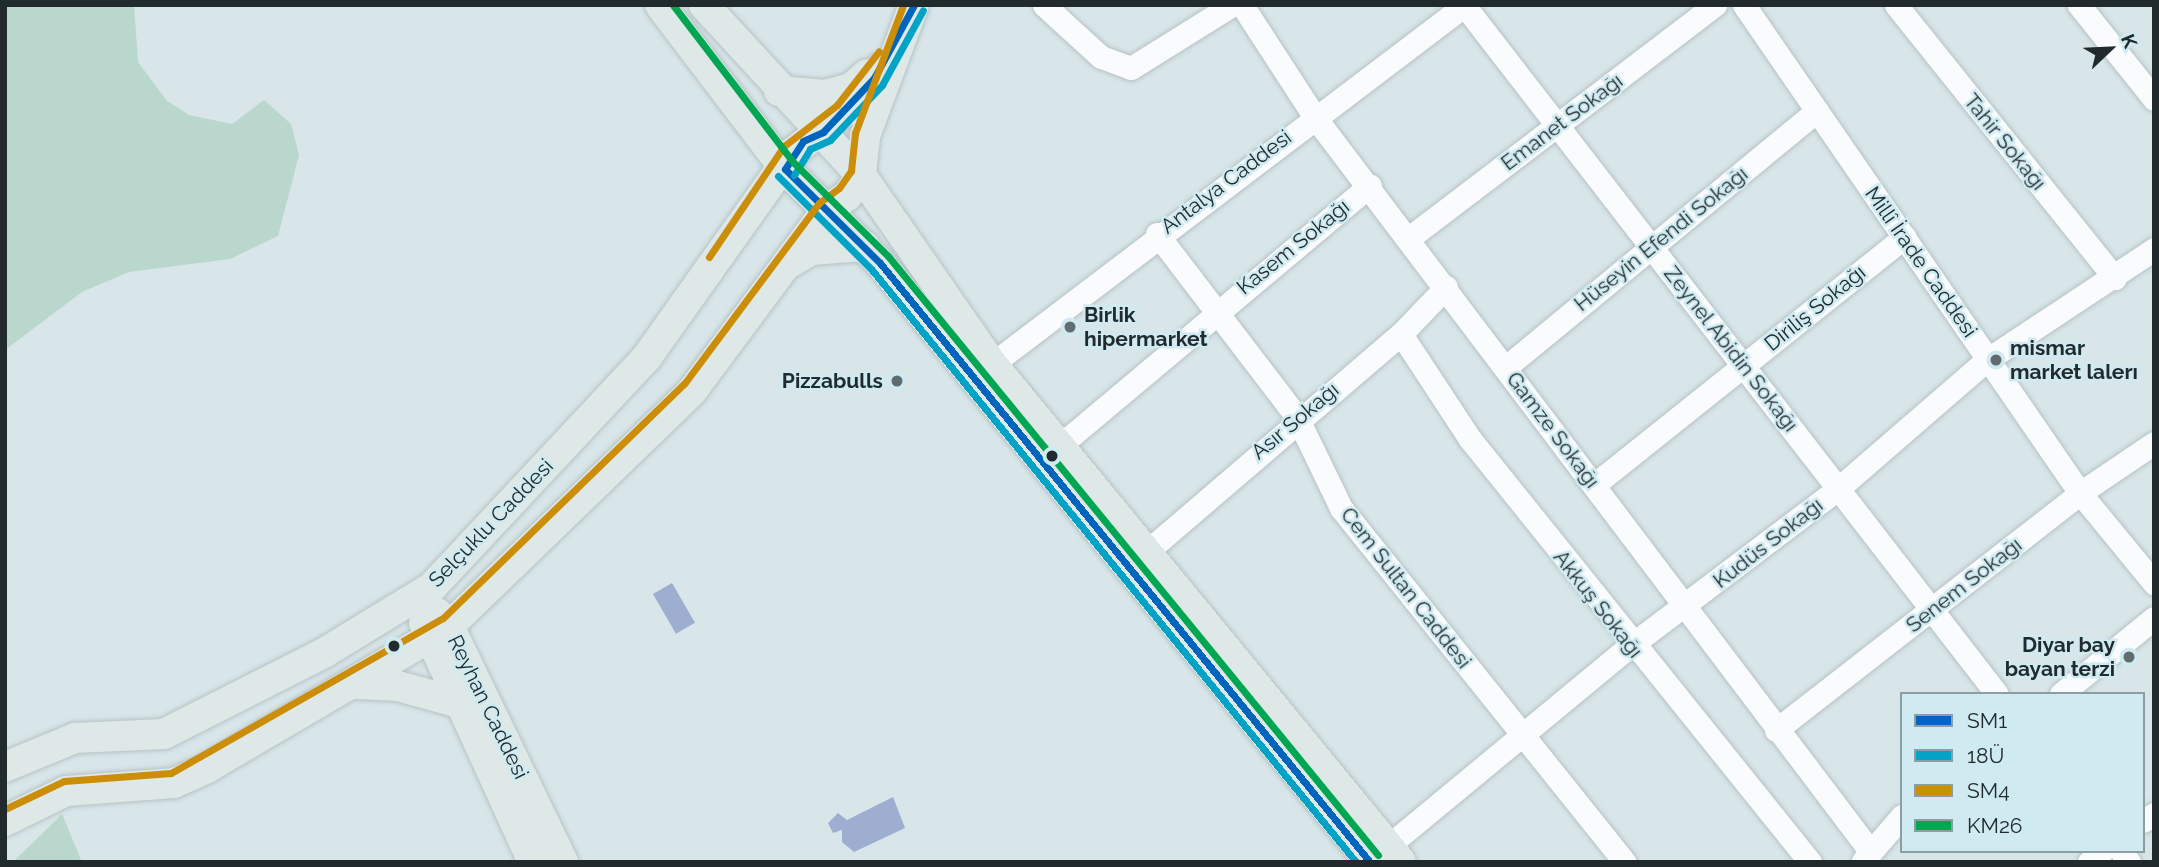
<!DOCTYPE html>
<meta charset="utf-8">
<style>
body{margin:0}
#map{position:relative;width:2159px;height:867px;overflow:hidden;background:#d8e6e9;font-family:Raleway,sans-serif}
div>[style]{position:absolute}
.green>*{inset:0;background:#b9d7cc}
.water>*{inset:0;background:#9eaed0;transform-origin:0 0}
.roads{filter:drop-shadow(0 0 2px #b7c2c5) drop-shadow(0 0 2px #b7c2c5)}
.minor>*{height:23px;margin:-11.5px;padding:0 11.5px;transform-origin:11.5px;border-radius:11.5px;background:#f9fbfc}
.major>*{height:30px;margin:-15px;padding:0 15px;transform-origin:15px;border-radius:15px;background:#dde8e7}
.bus-1>*{height:7px;margin:-3.5px;padding:0 3.5px;transform-origin:3.5px;border-radius:3.5px;background:#0065bd}
.bus-2>*{height:7px;margin:-3.5px;padding:0 3.5px;transform-origin:3.5px;border-radius:3.5px;background:#02a3c6}
.bus-3>*{height:7px;margin:-3.5px;padding:0 3.5px;transform-origin:3.5px;border-radius:3.5px;background:#cc8d09}
.bus-4>*{height:7px;margin:-3.5px;padding:0 3.5px;transform-origin:3.5px;border-radius:3.5px;background:#00a651}
.dots>*{width:19px;height:19px;translate:-50% -50%;box-sizing:border-box;border:4px solid #d0eaf1;border-radius:50%}
span{translate:-50% -50%;white-space:nowrap;text-align:center;line-height:1.15;-webkit-text-stroke:5px #d0eaf1;paint-order:stroke}
.street-label{font-size:21px;color:#212b2e}
.poi-label{font-size:21px;color:#212b2e;font-weight:700}
.left{translate:0 -50%;text-align:left}
.right{translate:-100% -50%;text-align:right}
.frame{position:absolute;inset:0;border:7px solid #212b2e;pointer-events:none}
.legend{position:absolute;left:1900px;top:692px;width:245px;height:161px;box-sizing:border-box;background:#d0eaf1;border:2px solid #8a9ea3;margin:0;padding:9px 12px;list-style:none;font-size:21px;color:#212b2e}
.legend li{display:flex;align-items:center;gap:14px;height:35px}
.legend b{width:35px;border:2px solid #8a9ea3}
.north{position:absolute;left:2075px;top:14px;width:70px;height:70px;-webkit-text-stroke:5px #d0eaf1;paint-order:stroke;rotate:67deg;font-size:19px;font-weight:700;line-height:28px;text-align:center;color:#212b2e}
.north::after{content:'';display:block;margin:auto;width:24px;height:32px;background:#212b2e;clip-path:polygon(50% 0,100% 100%,50% 72%,0 100%)}
</style>
<div id="map">
<div class="green">
<div style="clip-path:polygon(5px 5px,134px 5px,138px 62px,167px 101px,189px 115px,232px 124px,264px 100px,291px 124px,299px 155px,278px 236px,230px 259px,129px 272px,82px 292px,5px 350px)"></div>
<div style="clip-path:polygon(62px 814px,82px 862px,13px 862px)"></div>
</div>
<div class="water">
<div style="left:672px;top:583px;width:46px;height:22px;rotate:60deg"></div>
<div style="clip-path:polygon(893px 797px,905px 828px,854px 852px,842px 842px,842px 830px,833px 833px,828px 823px,838px 813px,847px 820px)"></div>
</div>
<div class="roads">
<div class="minor">
<div style="left:1044px;top:5px;width:77px;rotate:42.4deg"></div>
<div style="left:1101px;top:57px;width:32px;rotate:20deg"></div>
<div style="left:1131px;top:68px;width:119px;rotate:-32deg"></div>
<div style="left:1242px;top:5px;width:132px;rotate:57deg"></div>
<div style="left:1314px;top:116px;width:922px;rotate:52.89deg"></div>
<div style="left:1464px;top:5px;width:871px;rotate:52.28deg"></div>
<div style="left:1744px;top:5px;width:592px;rotate:55.45deg"></div>
<div style="left:2080px;top:493px;width:117px;rotate:50.6deg"></div>
<div style="left:1896px;top:5px;width:350px;rotate:51.3deg"></div>
<div style="left:2079px;top:5px;width:120px;rotate:51.4deg"></div>
<div style="left:1157px;top:234px;width:230px;rotate:52.6deg"></div>
<div style="left:1297px;top:417px;width:101px;rotate:64.2deg"></div>
<div style="left:1341px;top:508px;width:454px;rotate:51.3deg"></div>
<div style="left:1409px;top:238px;width:385px;rotate:-37.3deg"></div>
<div style="left:1401px;top:334px;width:126px;rotate:56.7deg"></div>
<div style="left:1470px;top:439px;width:543px;rotate:51.21deg"></div>
<div style="left:992px;top:364px;width:594px;rotate:-37.2deg"></div>
<div style="left:1506px;top:367px;width:403px;rotate:-39.5deg"></div>
<div style="left:1058px;top:447px;width:407px;rotate:-40deg"></div>
<div style="left:1595px;top:484px;width:396px;rotate:-38.6deg"></div>
<div style="left:1144px;top:554px;width:338px;rotate:-40.6deg"></div>
<div style="left:1401px;top:334px;width:65px;rotate:-46.2deg"></div>
<div style="left:2061px;top:694px;width:120px;rotate:-39.3deg"></div>
<div style="left:1776px;top:730px;width:385px;rotate:-37.9deg"></div>
<div style="left:2080px;top:493px;width:89px;rotate:-34deg"></div>
<div style="left:2143px;top:821px;width:13px;rotate:-32deg"></div>
<div style="left:1388px;top:846px;width:314px;rotate:-39.6deg"></div>
<div style="left:1630px;top:646px;width:263px;rotate:-37.1deg"></div>
<div style="left:1840px;top:487px;width:196px;rotate:-40.9deg"></div>
<div style="left:1988px;top:359px;width:199px;rotate:-33.5deg"></div>
<div style="left:2121px;top:851px;width:14px;rotate:54deg"></div>
<div style="left:1863px;top:861px;width:60px;rotate:-49.1deg"></div>
<div style="left:2089px;top:862px;width:17px;rotate:-40deg"></div>
</div>
<div class="major">
<div style="left:660px;top:5px;width:206px;rotate:52.7deg"></div>
<div style="left:785px;top:169px;width:134px;rotate:44.7deg"></div>
<div style="left:880px;top:263px;width:774px;rotate:50.72deg"></div>
<div style="left:704px;top:5px;width:231px;rotate:47.3deg"></div>
<div style="left:861px;top:175px;width:230px;rotate:55.3deg"></div>
<div style="left:992px;top:364px;width:644px;rotate:50.6deg"></div>
<div style="left:779px;top:91px;width:46px;rotate:5deg"></div>
<div style="left:825px;top:95px;width:27px;rotate:-15deg"></div>
<div style="left:851px;top:88px;width:21px;rotate:-41deg"></div>
<div style="left:788px;top:264px;width:27px;rotate:-31deg"></div>
<div style="left:811px;top:250px;width:54px;rotate:-4.2deg"></div>
<div style="left:437px;top:613px;width:18px;rotate:47deg"></div>
<div style="left:449px;top:626px;width:262px;rotate:64.2deg"></div>
<div style="left:424px;top:623px;width:263px;rotate:65.5deg"></div>
<div style="left:357px;top:684px;width:41px;rotate:2.8deg"></div>
<div style="left:398px;top:686px;width:60px;rotate:15.4deg"></div>
<div style="left:5px;top:767px;width:76px;rotate:-22.5deg"></div>
<div style="left:75px;top:738px;width:89px;rotate:-2.6deg"></div>
<div style="left:164px;top:734px;width:179px;rotate:-26.9deg"></div>
<div style="left:324px;top:653px;width:127px;rotate:-31.4deg"></div>
<div style="left:432px;top:587px;width:315px;rotate:-46.9deg"></div>
<div style="left:647px;top:357px;width:250px;rotate:-54.6deg"></div>
<div style="left:792px;top:153px;width:66px;rotate:-38.3deg"></div>
<div style="left:844px;top:112px;width:57px;rotate:-50.7deg"></div>
<div style="left:5px;top:821px;width:68px;rotate:-26.2deg"></div>
<div style="left:66px;top:791px;width:108px;rotate:-4.2deg"></div>
<div style="left:174px;top:783px;width:36px;rotate:-24deg"></div>
<div style="left:207px;top:768px;width:281px;rotate:-30.4deg"></div>
<div style="left:449px;top:626px;width:338px;rotate:-44deg"></div>
<div style="left:692px;top:391px;width:227px;rotate:-53.4deg"></div>
<div style="left:827px;top:209px;width:24px;rotate:-33deg"></div>
<div style="left:847px;top:196px;width:25px;rotate:-56deg"></div>
<div style="left:861px;top:175px;width:39px;rotate:-84deg"></div>
<div style="left:865px;top:136px;width:140px;rotate:-69.5deg"></div>
</div>
</div>
<div class="bus-1">
<div style="left:785px;top:169px;width:134px;rotate:44.7deg"></div>
<div style="left:880px;top:263px;width:774px;rotate:50.72deg"></div>
<div style="left:785px;top:169px;width:33px;rotate:-57deg"></div>
<div style="left:803px;top:141px;width:22px;rotate:-24deg"></div>
<div style="left:823px;top:132px;width:74px;rotate:-46.6deg"></div>
<div style="left:874px;top:78px;width:83px;rotate:-61.3deg"></div>
</div>
<div class="bus-2">
<div style="left:794px;top:175px;width:31px;rotate:-58deg"></div>
<div style="left:810px;top:149px;width:22px;rotate:-24deg"></div>
<div style="left:830px;top:140px;width:76px;rotate:-46.6deg"></div>
<div style="left:882px;top:85px;width:85px;rotate:-61.3deg"></div>
<div style="left:778px;top:176px;width:133px;rotate:45deg"></div>
<div style="left:872px;top:270px;width:765px;rotate:50.73deg"></div>
</div>
<div class="bus-3">
<div style="left:709px;top:257px;width:134px;rotate:-56deg"></div>
<div style="left:784px;top:146px;width:67px;rotate:-37.7deg"></div>
<div style="left:837px;top:105px;width:68px;rotate:-52.1deg"></div>
<div style="left:5px;top:809px;width:65px;rotate:-25.4deg"></div>
<div style="left:64px;top:781px;width:107px;rotate:-4.3deg"></div>
<div style="left:171px;top:773px;width:313px;rotate:-29.7deg"></div>
<div style="left:443px;top:618px;width:336px;rotate:-44.2deg"></div>
<div style="left:684px;top:384px;width:226px;rotate:-53.3deg"></div>
<div style="left:819px;top:203px;width:25px;rotate:-37deg"></div>
<div style="left:839px;top:188px;width:21px;rotate:-55deg"></div>
<div style="left:851px;top:171px;width:38px;rotate:-84deg"></div>
<div style="left:855px;top:133px;width:137px;rotate:-69.4deg"></div>
</div>
<div class="bus-4">
<div style="left:673px;top:5px;width:198px;rotate:52.6deg"></div>
<div style="left:793px;top:162px;width:134px;rotate:44.7deg"></div>
<div style="left:888px;top:256px;width:774px;rotate:50.72deg"></div>
</div>
<div class="dots">
<div style="left:1070px;top:327px;background:#616c6f"></div>
<div style="left:1996px;top:360px;background:#616c6f"></div>
<div style="left:897px;top:381px;background:#616c6f"></div>
<div style="left:1052px;top:456px;background:#212b2e"></div>
<div style="left:394px;top:646px;background:#212b2e"></div>
<div style="left:2129px;top:657px;background:#616c6f"></div>
</div>
<div class="street-label">
<span style="left:1562px;top:122px;rotate:-37deg">Emanet Sokağı</span>
<span style="left:2005px;top:142px;rotate:51deg">Tahir Sokağı</span>
<span style="left:1226px;top:182px;rotate:-37deg">Antalya Caddesi</span>
<span style="left:1661px;top:239px;rotate:-39deg">Hüseyin Efendi Sokağı</span>
<span style="left:1293px;top:247px;rotate:-39deg">Kasem Sokağı</span>
<span style="left:1921px;top:262px;rotate:55deg">Millî İrade Caddesi</span>
<span style="left:1815px;top:308px;rotate:-39deg">Diriliş Sokağı</span>
<span style="left:1731px;top:349px;rotate:52deg">Zeynel Abidin Sokağı</span>
<span style="left:1295px;top:421px;rotate:-40deg">Asır Sokağı</span>
<span style="left:1553px;top:430px;rotate:53deg">Gamze Sokağı</span>
<span style="left:491px;top:523px;rotate:-46deg">Selçuklu Caddesi</span>
<span style="left:1768px;top:543px;rotate:-38deg">Kudüs Sokağı</span>
<span style="left:1964px;top:585px;rotate:-38deg">Senem Sokağı</span>
<span style="left:1406px;top:588px;rotate:52deg">Cem Sultan Caddesi</span>
<span style="left:1598px;top:604px;rotate:52deg">Akkuş Sokağı</span>
<span style="left:488px;top:707px;rotate:64deg">Reyhan Caddesi</span>
</div>
<div class="poi-label">
<span class="left" style="left:1084px;top:327px">Birlik<br>hipermarket</span>
<span class="left" style="left:2010px;top:360px">mismar<br>market lalerı</span>
<span class="right" style="left:883px;top:381px">Pizzabulls</span>
<span class="right" style="left:2115px;top:657px">Diyar bay<br>bayan terzi</span>
</div>
<div class="frame"></div>
<ul class="legend">
<li><b style="height:9px;background:#0065bd"></b>SM1</li>
<li><b style="height:9px;background:#02a3c6"></b>18Ü</li>
<li><b style="height:9px;background:#cc8d09"></b>SM4</li>
<li><b style="height:9px;background:#00a651"></b>KM26</li>
</ul>
<div class="north">K</div>
</div>
